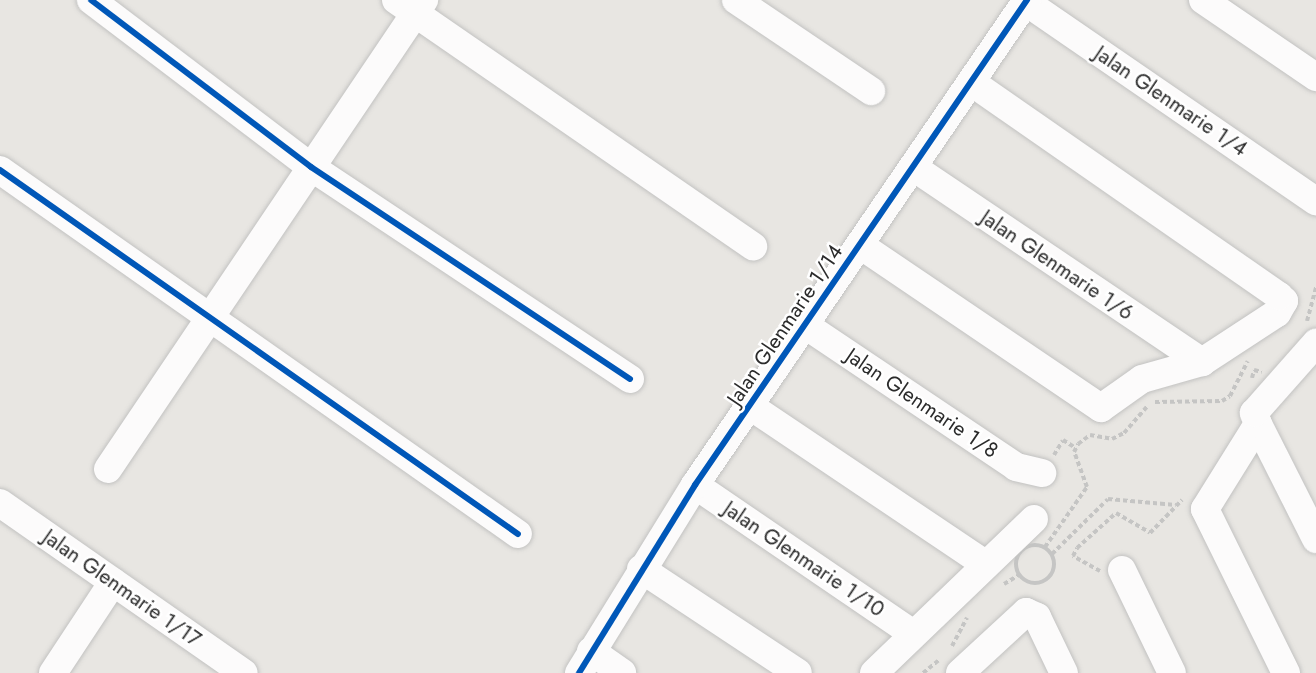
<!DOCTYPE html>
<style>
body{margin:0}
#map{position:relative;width:1316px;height:673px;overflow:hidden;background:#e8e6e2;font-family:Jost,sans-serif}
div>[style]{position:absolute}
.path>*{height:4px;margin-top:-2px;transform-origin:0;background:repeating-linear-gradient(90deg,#c5c5c4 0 4.5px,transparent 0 7.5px)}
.path>.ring{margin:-2px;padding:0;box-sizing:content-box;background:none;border:4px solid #c5c5c4;border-radius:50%}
.roads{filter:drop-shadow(0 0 2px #c2c2c1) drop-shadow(0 0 2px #c2c2c1)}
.minor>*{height:28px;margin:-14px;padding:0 14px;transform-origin:14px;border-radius:14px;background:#fcfbfb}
.cycleway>*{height:6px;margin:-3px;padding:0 3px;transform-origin:3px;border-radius:3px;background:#0057b8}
span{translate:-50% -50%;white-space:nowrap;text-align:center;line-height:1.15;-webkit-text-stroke:5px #fff;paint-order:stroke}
.street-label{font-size:21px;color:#2b2b2b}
</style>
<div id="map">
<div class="path">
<div style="left:1307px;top:321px;width:35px;rotate:-75deg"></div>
<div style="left:1252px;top:378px;width:8px;rotate:-76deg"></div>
<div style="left:1254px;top:370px;width:8px;rotate:14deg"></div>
<div style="left:1155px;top:402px;width:67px;rotate:-0.9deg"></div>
<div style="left:1222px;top:401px;width:9px;rotate:-32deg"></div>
<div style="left:1230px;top:396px;width:39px;rotate:-63deg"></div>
<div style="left:1054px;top:455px;width:17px;rotate:-59deg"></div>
<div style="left:1063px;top:440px;width:15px;rotate:32deg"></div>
<div class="ring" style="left:1016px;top:545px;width:34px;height:34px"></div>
<div style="left:1045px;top:547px;width:73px;rotate:-55deg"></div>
<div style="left:1087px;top:487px;width:37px;rotate:-110deg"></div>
<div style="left:1074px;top:452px;width:9px;rotate:-63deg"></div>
<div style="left:1078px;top:444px;width:15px;rotate:-37deg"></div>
<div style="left:1090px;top:435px;width:22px;rotate:10deg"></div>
<div style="left:1112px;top:439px;width:13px;rotate:-27deg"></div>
<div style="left:1124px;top:433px;width:35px;rotate:-49deg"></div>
<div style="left:1052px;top:554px;width:78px;rotate:-44.5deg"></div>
<div style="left:1108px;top:499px;width:68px;rotate:5deg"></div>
<div style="left:1100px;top:571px;width:31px;rotate:-151deg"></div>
<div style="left:1073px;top:556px;width:9px;rotate:-63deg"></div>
<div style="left:1077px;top:548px;width:52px;rotate:-41.9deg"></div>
<div style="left:1116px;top:513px;width:39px;rotate:30deg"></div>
<div style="left:1150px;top:533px;width:46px;rotate:-45.9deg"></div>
<div style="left:1004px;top:584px;width:17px;rotate:-31deg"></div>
<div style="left:952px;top:646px;width:32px;rotate:-62deg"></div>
<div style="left:923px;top:673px;width:21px;rotate:-39deg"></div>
</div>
<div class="roads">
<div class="minor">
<div style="left:91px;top:0;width:276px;rotate:37.2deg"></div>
<div style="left:311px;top:167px;width:383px;rotate:33.6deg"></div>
<div style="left:396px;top:0;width:434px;rotate:34.6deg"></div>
<div style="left:736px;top:0;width:163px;rotate:34deg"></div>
<div style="left:1203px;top:0;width:137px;rotate:34.3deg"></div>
<div style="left:1026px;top:2px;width:352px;rotate:34.5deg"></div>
<div style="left:913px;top:167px;width:349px;rotate:34deg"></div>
<div style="left:0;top:170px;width:633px;rotate:35.1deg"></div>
<div style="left:860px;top:245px;width:291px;rotate:34.1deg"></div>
<div style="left:1101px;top:408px;width:50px;rotate:-35.3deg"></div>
<div style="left:1142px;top:379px;width:62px;rotate:-15.8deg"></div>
<div style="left:1202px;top:362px;width:90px;rotate:-33.2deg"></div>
<div style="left:1277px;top:313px;width:14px;rotate:-60deg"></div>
<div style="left:1284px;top:301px;width:7px;rotate:-135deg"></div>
<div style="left:1279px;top:296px;width:375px;rotate:-145.2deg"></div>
<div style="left:805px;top:325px;width:254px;rotate:33.9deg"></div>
<div style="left:1016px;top:467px;width:27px;rotate:13deg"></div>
<div style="left:750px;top:406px;width:283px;rotate:33.9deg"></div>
<div style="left:1258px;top:424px;width:129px;rotate:63.2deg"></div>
<div style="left:108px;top:469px;width:566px;rotate:-56.03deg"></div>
<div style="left:695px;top:485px;width:263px;rotate:34.3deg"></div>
<div style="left:0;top:503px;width:297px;rotate:34.9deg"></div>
<div style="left:641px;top:569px;width:188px;rotate:33.5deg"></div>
<div style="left:1122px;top:570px;width:114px;rotate:64.1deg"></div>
<div style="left:591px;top:651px;width:38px;rotate:35deg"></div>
<div style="left:53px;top:673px;width:109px;rotate:-56.6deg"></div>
<div style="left:579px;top:673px;width:221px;rotate:-58.3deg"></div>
<div style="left:695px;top:485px;width:588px;rotate:-55.61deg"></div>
<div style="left:874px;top:673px;width:222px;rotate:-43.9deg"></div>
<div style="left:960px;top:673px;width:90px;rotate:-42.7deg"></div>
<div style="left:1026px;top:612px;width:12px;rotate:24deg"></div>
<div style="left:1037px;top:617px;width:62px;rotate:64.3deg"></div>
<div style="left:1286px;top:673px;width:183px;rotate:-116.3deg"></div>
<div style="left:1205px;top:509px;width:100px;rotate:-58.1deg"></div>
<div style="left:1258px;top:424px;width:12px;rotate:-110deg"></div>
<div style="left:1254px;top:413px;width:94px;rotate:-48.5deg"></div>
</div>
</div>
<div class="cycleway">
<div style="left:91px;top:0;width:276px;rotate:37.2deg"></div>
<div style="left:311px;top:167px;width:383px;rotate:33.6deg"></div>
<div style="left:0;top:170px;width:633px;rotate:35.1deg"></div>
<div style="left:579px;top:673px;width:221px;rotate:-58.3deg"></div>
<div style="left:695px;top:485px;width:588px;rotate:-55.61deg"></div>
</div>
<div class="street-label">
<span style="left:1171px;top:101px;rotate:34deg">Jalan Glenmarie 1/4</span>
<span style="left:1057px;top:265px;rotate:34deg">Jalan Glenmarie 1/6</span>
<span style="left:785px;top:325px;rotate:-56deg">Jalan Glenmarie 1/14</span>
<span style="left:922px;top:403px;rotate:34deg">Jalan Glenmarie 1/8</span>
<span style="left:804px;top:559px;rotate:34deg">Jalan Glenmarie 1/10</span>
<span style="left:122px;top:588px;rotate:35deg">Jalan Glenmarie 1/17</span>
</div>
</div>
